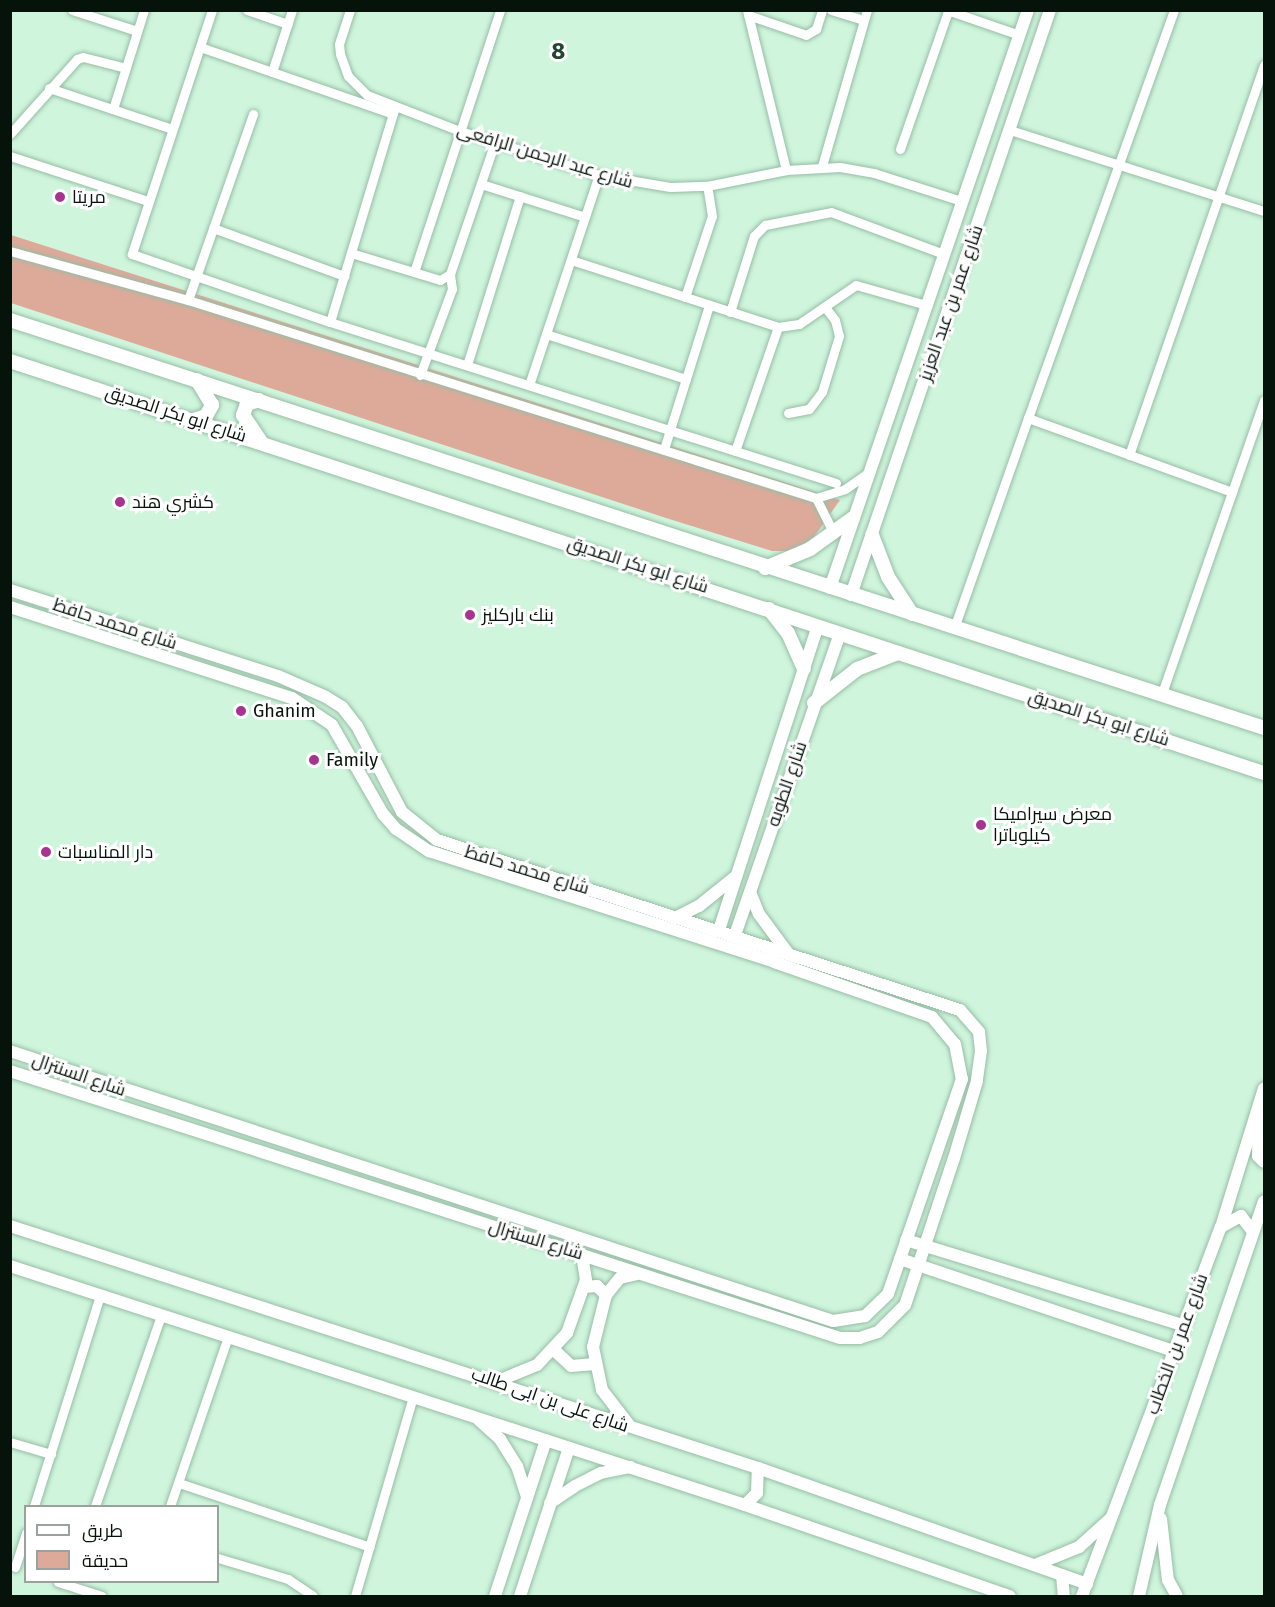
<!DOCTYPE html>
<meta charset="utf-8">
<style>
body{margin:0}
#map{position:relative;width:1275px;height:1607px;overflow:hidden;background:#cff6dd;font-family:"Fira Sans",Cairo,sans-serif}
div>[style]{position:absolute}
.green>*{inset:0;background:#ddaa9a}
.roads{filter:drop-shadow(0 0 2px #97bda5) drop-shadow(0 0 2px #97bda5)}
.minor>*{height:9px;margin:-4.5px;padding:0 4.5px;transform-origin:4.5px;border-radius:4.5px;background:#fff}
.tertiary>*{height:12px;margin:-6px;padding:0 6px;transform-origin:6px;border-radius:6px;background:#fff}
.secondary>*{height:14px;margin:-7px;padding:0 7px;transform-origin:7px;border-radius:7px;background:#fff}
.dots>*{width:16px;height:16px;translate:-50% -50%;box-sizing:border-box;border:3px solid #fff;border-radius:50%}
span{translate:-50% -50%;white-space:nowrap;text-align:center;line-height:1.15;-webkit-text-stroke:6px #fff;paint-order:stroke}
.street-label{font-size:18px;color:#05130b}
.poi-label{font-size:18px;color:#05130b}
.left{translate:0 -50%;text-align:left}
.district-label{font-size:24px;color:#234531;font-weight:700;letter-spacing:1.5px}
.frame{position:absolute;inset:0;border:12px solid #05130b;pointer-events:none}
.legend{position:absolute;left:24px;top:1505px;width:195px;height:78px;box-sizing:border-box;background:#fff;border:2px solid #9ba19d;margin:0;padding:8px 10px;list-style:none;font-size:18px;color:#05130b}
.legend li{display:flex;align-items:center;gap:12px;height:30px}
.legend b{width:30px;border:2px solid #9ba19d}
</style>
<div id="map">
<div class="green">
<div style="clip-path:polygon(11px 235px,840px 500px,814px 537px,792px 551px,772px 551px,666px 518px,11px 303px)"></div>
</div>
<div class="roads">
<div class="minor">
<div style="left:72px;top:10px;width:68px;rotate:17.9deg"></div>
<div style="left:212px;top:10px;width:257px;rotate:108.2deg"></div>
<div style="left:132px;top:254px;width:209px;rotate:19deg"></div>
<div style="left:330px;top:322px;width:531px;rotate:17.65deg"></div>
<div style="left:247px;top:10px;width:43px;rotate:18.9deg"></div>
<div style="left:350px;top:10px;width:36px;rotate:108deg"></div>
<div style="left:339px;top:44px;width:10px;rotate:84deg"></div>
<div style="left:340px;top:54px;width:23px;rotate:70deg"></div>
<div style="left:348px;top:76px;width:27px;rotate:45deg"></div>
<div style="left:367px;top:95px;width:100px;rotate:21.2deg"></div>
<div style="left:460px;top:131px;width:146px;rotate:17.6deg"></div>
<div style="left:599px;top:175px;width:72px;rotate:9.6deg"></div>
<div style="left:670px;top:187px;width:37px;rotate:-2deg"></div>
<div style="left:707px;top:186px;width:81px;rotate:-11.4deg"></div>
<div style="left:786px;top:170px;width:54px;rotate:-3.2deg"></div>
<div style="left:840px;top:167px;width:35px;rotate:10deg"></div>
<div style="left:874px;top:173px;width:91px;rotate:17.8deg"></div>
<div style="left:747px;top:10px;width:165px;rotate:76.3deg"></div>
<div style="left:831px;top:10px;width:34px;rotate:17deg"></div>
<div style="left:947px;top:10px;width:76px;rotate:19.1deg"></div>
<div style="left:748px;top:15px;width:61px;rotate:19deg"></div>
<div style="left:806px;top:35px;width:12px;rotate:-31deg"></div>
<div style="left:816px;top:29px;width:20px;rotate:-72deg"></div>
<div style="left:200px;top:47px;width:204px;rotate:19.1deg"></div>
<div style="left:272px;top:72px;width:65px;rotate:-72.1deg"></div>
<div style="left:49px;top:88px;width:130px;rotate:18.4deg"></div>
<div style="left:113px;top:109px;width:104px;rotate:-72.6deg"></div>
<div style="left:1010px;top:130px;width:267px;rotate:17.7deg"></div>
<div style="left:10px;top:134px;width:101px;rotate:-48.2deg"></div>
<div style="left:77px;top:59px;width:6px;rotate:-18deg"></div>
<div style="left:83px;top:57px;width:44px;rotate:14.3deg"></div>
<div style="left:900px;top:149px;width:146px;rotate:-70.8deg"></div>
<div style="left:10px;top:156px;width:145px;rotate:18.1deg"></div>
<div style="left:822px;top:166px;width:162px;rotate:-73.9deg"></div>
<div style="left:481px;top:184px;width:109px;rotate:17.6deg"></div>
<div style="left:213px;top:228px;width:140px;rotate:20.1deg"></div>
<div style="left:10px;top:251px;width:185px;rotate:15.4deg"></div>
<div style="left:188px;top:300px;width:658px;rotate:17.5deg"></div>
<div style="left:816px;top:498px;width:30px;rotate:-17deg"></div>
<div style="left:845px;top:489px;width:28px;rotate:-35deg"></div>
<div style="left:351px;top:253px;width:93px;rotate:16.9deg"></div>
<div style="left:440px;top:280px;width:12px;rotate:-31deg"></div>
<div style="left:571px;top:260px;width:218px;rotate:17.9deg"></div>
<div style="left:778px;top:327px;width:21px;rotate:-8deg"></div>
<div style="left:799px;top:324px;width:69px;rotate:-34.4deg"></div>
<div style="left:856px;top:285px;width:73px;rotate:15.9deg"></div>
<div style="left:414px;top:272px;width:276px;rotate:-71.8deg"></div>
<div style="left:685px;top:297px;width:85px;rotate:-71.6deg"></div>
<div style="left:712px;top:216px;width:30px;rotate:-99deg"></div>
<div style="left:188px;top:300px;width:197px;rotate:-70.7deg"></div>
<div style="left:730px;top:312px;width:80px;rotate:-72.5deg"></div>
<div style="left:754px;top:236px;width:16px;rotate:-45deg"></div>
<div style="left:765px;top:225px;width:67px;rotate:-11.1deg"></div>
<div style="left:831px;top:212px;width:121px;rotate:20.4deg"></div>
<div style="left:330px;top:322px;width:225px;rotate:-73.2deg"></div>
<div style="left:546px;top:334px;width:147px;rotate:17.8deg"></div>
<div style="left:467px;top:365px;width:177px;rotate:-72.6deg"></div>
<div style="left:420px;top:375px;width:92px;rotate:-69.6deg"></div>
<div style="left:452px;top:289px;width:15px;rotate:-98deg"></div>
<div style="left:450px;top:274px;width:139px;rotate:-71.2deg"></div>
<div style="left:529px;top:385px;width:221px;rotate:-71.6deg"></div>
<div style="left:788px;top:413px;width:21px;rotate:-11deg"></div>
<div style="left:809px;top:409px;width:21px;rotate:-53deg"></div>
<div style="left:822px;top:392px;width:59px;rotate:-73.1deg"></div>
<div style="left:839px;top:336px;width:16px;rotate:-104deg"></div>
<div style="left:835px;top:320px;width:16px;rotate:-128deg"></div>
<div style="left:1028px;top:418px;width:433px;rotate:-70.3deg"></div>
<div style="left:664px;top:449px;width:151px;rotate:-72.6deg"></div>
<div style="left:735px;top:451px;width:131px;rotate:-70.9deg"></div>
<div style="left:1129px;top:455px;width:413px;rotate:-70.9deg"></div>
<div style="left:816px;top:498px;width:40px;rotate:63.4deg"></div>
<div style="left:954px;top:628px;width:223px;rotate:-70.6deg"></div>
<div style="left:1028px;top:418px;width:217px;rotate:19.9deg"></div>
<div style="left:1161px;top:696px;width:313px;rotate:-70.8deg"></div>
<div style="left:10px;top:1442px;width:43px;rotate:16.3deg"></div>
<div style="left:179px;top:1483px;width:201px;rotate:18.5deg"></div>
<div style="left:34px;top:1506px;width:221px;rotate:-72.6deg"></div>
<div style="left:95px;top:1506px;width:202px;rotate:-70.9deg"></div>
<div style="left:170px;top:1506px;width:179px;rotate:-71.1deg"></div>
<div style="left:218px;top:1558px;width:73px;rotate:16.7deg"></div>
<div style="left:288px;top:1579px;width:30px;rotate:34deg"></div>
<div style="left:15px;top:1567px;width:36px;rotate:-72deg"></div>
<div style="left:58px;top:1582px;width:46px;rotate:17.7deg"></div>
<div style="left:355px;top:1596px;width:207px;rotate:-73.8deg"></div>
</div>
<div class="tertiary">
<div style="left:830px;top:588px;width:611px;rotate:-71.09deg"></div>
<div style="left:10px;top:590px;width:281px;rotate:17.8deg"></div>
<div style="left:278px;top:676px;width:52px;rotate:23.6deg"></div>
<div style="left:326px;top:697px;width:19px;rotate:32deg"></div>
<div style="left:342px;top:707px;width:24px;rotate:52deg"></div>
<div style="left:357px;top:726px;width:97px;rotate:62.4deg"></div>
<div style="left:402px;top:812px;width:45px;rotate:38.7deg"></div>
<div style="left:437px;top:840px;width:550px;rotate:18.01deg"></div>
<div style="left:960px;top:1010px;width:29px;rotate:49deg"></div>
<div style="left:979px;top:1032px;width:19px;rotate:84deg"></div>
<div style="left:981px;top:1051px;width:30px;rotate:98deg"></div>
<div style="left:977px;top:1081px;width:80px;rotate:106.6deg"></div>
<div style="left:954px;top:1158px;width:155px;rotate:108.4deg"></div>
<div style="left:905px;top:1305px;width:38px;rotate:135deg"></div>
<div style="left:878px;top:1332px;width:19px;rotate:162deg"></div>
<div style="left:860px;top:1338px;width:20px;rotate:180deg"></div>
<div style="left:840px;top:1338px;width:872px;rotate:-162.17deg"></div>
<div style="left:851px;top:595px;width:618px;rotate:-71.21deg"></div>
<div style="left:10px;top:607px;width:296px;rotate:17.9deg"></div>
<div style="left:292px;top:698px;width:48px;rotate:34deg"></div>
<div style="left:332px;top:725px;width:103px;rotate:60.2deg"></div>
<div style="left:383px;top:814px;width:20px;rotate:49deg"></div>
<div style="left:396px;top:829px;width:40px;rotate:34deg"></div>
<div style="left:429px;top:851px;width:362px;rotate:17.8deg"></div>
<div style="left:774px;top:962px;width:167px;rotate:19.2deg"></div>
<div style="left:932px;top:1017px;width:35px;rotate:50deg"></div>
<div style="left:955px;top:1044px;width:36px;rotate:79deg"></div>
<div style="left:962px;top:1079px;width:227px;rotate:109deg"></div>
<div style="left:888px;top:1294px;width:32px;rotate:136deg"></div>
<div style="left:865px;top:1316px;width:32px;rotate:171deg"></div>
<div style="left:833px;top:1321px;width:866px;rotate:-161.84deg"></div>
<div style="left:750px;top:892px;width:24px;rotate:68deg"></div>
<div style="left:759px;top:914px;width:47px;rotate:53.6deg"></div>
<div style="left:677px;top:917px;width:25px;rotate:-27deg"></div>
<div style="left:699px;top:906px;width:48px;rotate:-39deg"></div>
<div style="left:719px;top:930px;width:320px;rotate:-72deg"></div>
<div style="left:735px;top:935px;width:319px;rotate:-70.8deg"></div>
<div style="left:1259px;top:1113px;width:43px;rotate:91.3deg"></div>
<div style="left:1258px;top:1156px;width:8px;rotate:45deg"></div>
<div style="left:10px;top:1226px;width:786px;rotate:17.93deg"></div>
<div style="left:758px;top:1468px;width:349px;rotate:19.4deg"></div>
<div style="left:1221px;top:1227px;width:23px;rotate:-29deg"></div>
<div style="left:1241px;top:1216px;width:20px;rotate:53deg"></div>
<div style="left:906px;top:1240px;width:290px;rotate:17.1deg"></div>
<div style="left:900px;top:1259px;width:289px;rotate:18.6deg"></div>
<div style="left:10px;top:1266px;width:773px;rotate:18.01deg"></div>
<div style="left:745px;top:1505px;width:280px;rotate:19deg"></div>
<div style="left:584px;top:1287px;width:13px;rotate:-4deg"></div>
<div style="left:597px;top:1286px;width:13px;rotate:45deg"></div>
<div style="left:554px;top:1350px;width:23px;rotate:43deg"></div>
<div style="left:571px;top:1366px;width:24px;rotate:-5deg"></div>
<div style="left:498px;top:1381px;width:42px;rotate:-22.3deg"></div>
<div style="left:537px;top:1365px;width:44px;rotate:-46.8deg"></div>
<div style="left:567px;top:1333px;width:56px;rotate:-70.3deg"></div>
<div style="left:586px;top:1280px;width:26px;rotate:-99deg"></div>
<div style="left:479px;top:1420px;width:28px;rotate:42deg"></div>
<div style="left:500px;top:1439px;width:32px;rotate:58deg"></div>
<div style="left:517px;top:1466px;width:33px;rotate:72deg"></div>
<div style="left:629px;top:1425px;width:44px;rotate:-127.6deg"></div>
<div style="left:602px;top:1390px;width:44px;rotate:-101.8deg"></div>
<div style="left:593px;top:1347px;width:54px;rotate:-76deg"></div>
<div style="left:606px;top:1295px;width:22px;rotate:-51deg"></div>
<div style="left:620px;top:1278px;width:17px;rotate:-13deg"></div>
<div style="left:550px;top:1503px;width:30px;rotate:-34deg"></div>
<div style="left:575px;top:1486px;width:29px;rotate:-27deg"></div>
<div style="left:601px;top:1473px;width:30px;rotate:-12deg"></div>
<div style="left:745px;top:1505px;width:17px;rotate:-45deg"></div>
<div style="left:757px;top:1493px;width:25px;rotate:-88deg"></div>
<div style="left:1161px;top:1519px;width:61px;rotate:83.5deg"></div>
<div style="left:1168px;top:1580px;width:18px;rotate:61deg"></div>
<div style="left:1035px;top:1565px;width:48px;rotate:-22.2deg"></div>
<div style="left:1079px;top:1547px;width:43px;rotate:-42.2deg"></div>
<div style="left:1062px;top:1575px;width:21px;rotate:85deg"></div>
<div style="left:495px;top:1596px;width:164px;rotate:-71.9deg"></div>
<div style="left:520px;top:1596px;width:156px;rotate:-71.7deg"></div>
<div style="left:1082px;top:1596px;width:394px;rotate:-69.4deg"></div>
<div style="left:1221px;top:1227px;width:145px;rotate:-72.8deg"></div>
<div style="left:1139px;top:1596px;width:93px;rotate:-77deg"></div>
<div style="left:1160px;top:1505px;width:321px;rotate:-71.1deg"></div>
</div>
<div class="secondary">
<div style="left:10px;top:320px;width:1319px;rotate:18.02deg"></div>
<div style="left:10px;top:361px;width:1320px;rotate:18.19deg"></div>
<div style="left:259px;top:400px;width:13px;rotate:162deg"></div>
<div style="left:247px;top:404px;width:12px;rotate:110deg"></div>
<div style="left:243px;top:415px;width:34px;rotate:56deg"></div>
<div style="left:194px;top:420px;width:13px;rotate:-18deg"></div>
<div style="left:206px;top:416px;width:13px;rotate:-61deg"></div>
<div style="left:212px;top:405px;width:29px;rotate:-121deg"></div>
<div style="left:872px;top:535px;width:45px;rotate:69.1deg"></div>
<div style="left:888px;top:577px;width:44px;rotate:57deg"></div>
<div style="left:765px;top:568px;width:49px;rotate:-22.9deg"></div>
<div style="left:810px;top:549px;width:53px;rotate:-35.8deg"></div>
<div style="left:769px;top:609px;width:31px;rotate:52deg"></div>
<div style="left:788px;top:633px;width:39px;rotate:66deg"></div>
<div style="left:814px;top:703px;width:55px;rotate:-38.3deg"></div>
<div style="left:857px;top:669px;width:44px;rotate:-21.3deg"></div>
</div>
</div>
<div class="dots">
<div style="left:60px;top:197px;background:#a7358f"></div>
<div style="left:120px;top:502px;background:#a7358f"></div>
<div style="left:470px;top:615px;background:#a7358f"></div>
<div style="left:241px;top:711px;background:#a7358f"></div>
<div style="left:314px;top:760px;background:#a7358f"></div>
<div style="left:981px;top:825px;background:#a7358f"></div>
<div style="left:46px;top:852px;background:#a7358f"></div>
</div>
<div class="street-label">
<span style="left:545px;top:156px;rotate:17deg">شارع عبد الرحمن الرافعى</span>
<span style="left:951px;top:303px;rotate:-71deg">شارع عمر بن عبد العزيز</span>
<span style="left:176px;top:414px;rotate:18deg">شارع ابو بكر الصديق</span>
<span style="left:638px;top:565px;rotate:18deg">شارع ابو بكر الصديق</span>
<span style="left:115px;top:624px;rotate:18deg">شارع محمد حافظ</span>
<span style="left:1099px;top:718px;rotate:18deg">شارع ابو بكر الصديق</span>
<span style="left:787px;top:784px;rotate:-71deg">شارع الطوبه</span>
<span style="left:527px;top:870px;rotate:17deg">شارع محمد حافظ</span>
<span style="left:79px;top:1075px;rotate:19deg">شارع السنترال</span>
<span style="left:536px;top:1240px;rotate:17deg">شارع السنترال</span>
<span style="left:1177px;top:1344px;rotate:-70deg">شارع عمر بن الخطاب</span>
<span style="left:550px;top:1400px;rotate:19deg">شارع على بن ابى طالب</span>
</div>
<div class="poi-label">
<span class="left" style="left:72px;top:197px">مريتا</span>
<span class="left" style="left:132px;top:502px">كشري هند</span>
<span class="left" style="left:482px;top:615px">بنك باركليز</span>
<span class="left" style="left:253px;top:711px">Ghanim</span>
<span class="left" style="left:326px;top:760px">Family</span>
<span class="left" style="left:993px;top:825px">معرض سيراميكا<br>كيلوباترا</span>
<span class="left" style="left:58px;top:852px">دار المناسبات</span>
</div>
<div class="district-label">
<span style="left:559px;top:52px">8</span>
</div>
<div class="frame"></div>
<ul class="legend">
<li><b style="height:8px;background:#fff"></b>طريق</li>
<li><b style="height:16px;background:#ddaa9a"></b>حديقة</li>
</ul>
</div>
